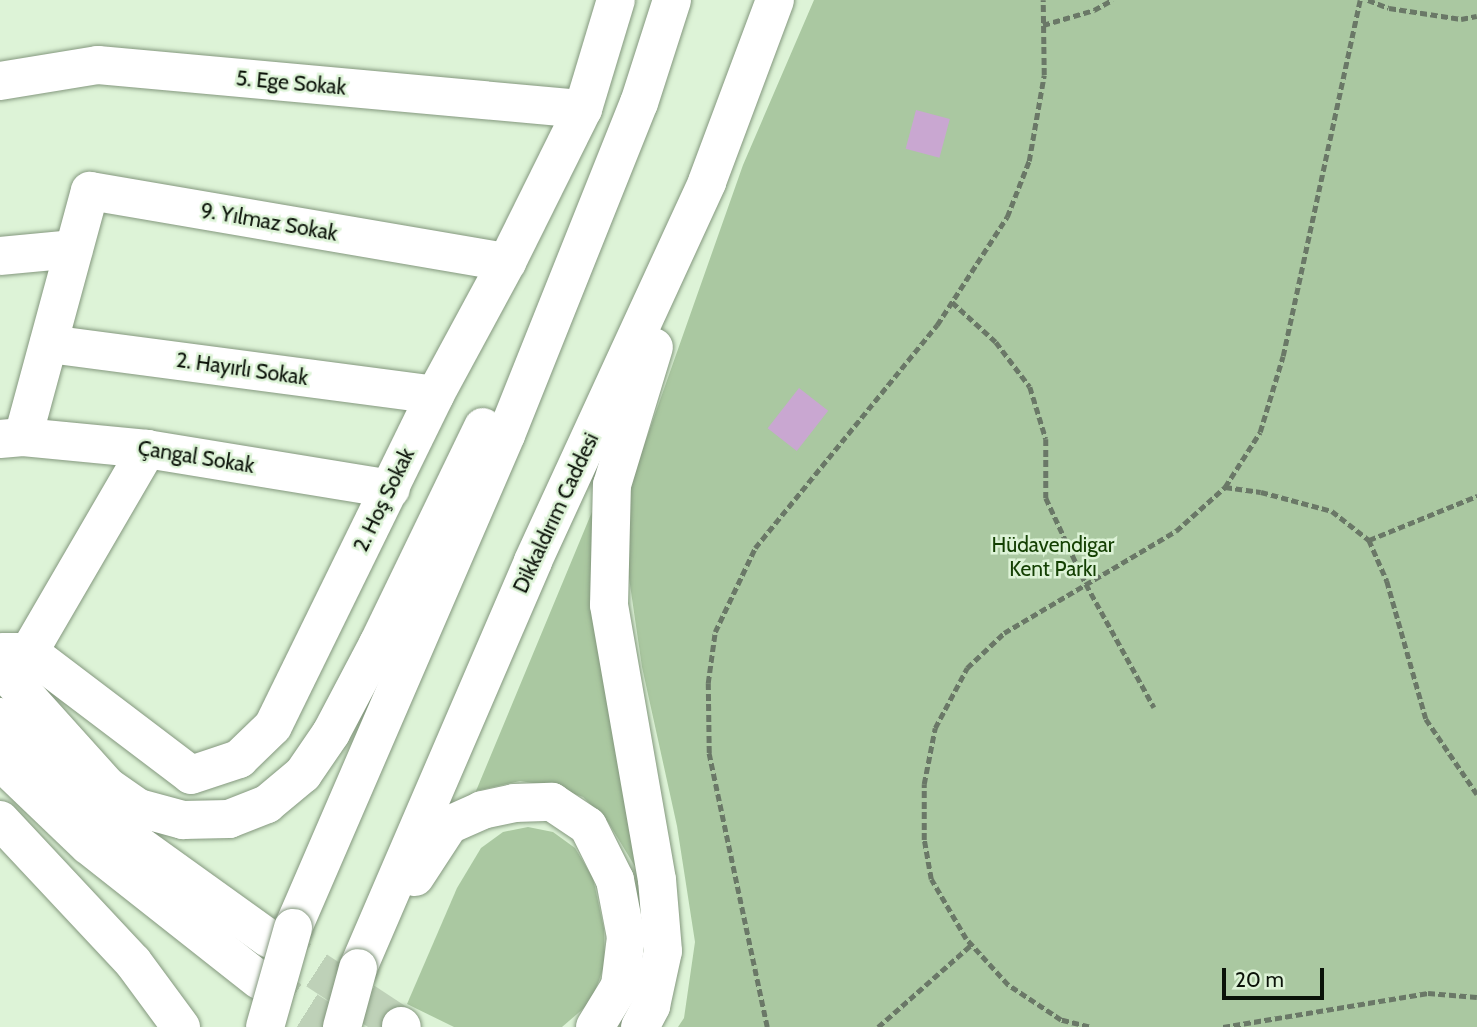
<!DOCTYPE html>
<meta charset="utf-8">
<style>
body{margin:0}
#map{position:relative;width:1477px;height:1027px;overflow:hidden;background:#ddf3d7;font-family:Cabin,sans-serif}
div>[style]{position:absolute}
.green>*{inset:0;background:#aac8a1}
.building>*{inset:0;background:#c9a7d1;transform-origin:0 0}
.major-tunnel>*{height:38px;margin-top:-19px;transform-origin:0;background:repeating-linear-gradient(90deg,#bed1b8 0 38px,transparent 0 57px)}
.path>*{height:4.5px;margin-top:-2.25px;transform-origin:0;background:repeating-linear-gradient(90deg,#6a7867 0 7px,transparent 0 10.5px)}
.roads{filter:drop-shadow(0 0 2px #84987e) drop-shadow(0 0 2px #84987e)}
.minor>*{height:38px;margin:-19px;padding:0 19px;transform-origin:19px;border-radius:19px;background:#fff}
.major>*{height:38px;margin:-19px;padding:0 19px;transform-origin:19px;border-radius:19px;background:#fff}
.bridges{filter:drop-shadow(0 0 2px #84987e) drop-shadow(0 0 2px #84987e)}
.major-bridge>*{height:38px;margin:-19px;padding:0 19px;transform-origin:19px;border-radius:19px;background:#fff}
span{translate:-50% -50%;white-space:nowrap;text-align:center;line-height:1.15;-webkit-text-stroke:5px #ddf3d7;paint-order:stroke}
.street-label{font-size:21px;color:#0b1209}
.park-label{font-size:21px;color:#144003}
.scale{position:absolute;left:1222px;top:968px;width:102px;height:32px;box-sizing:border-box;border:4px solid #0b1209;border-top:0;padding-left:9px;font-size:21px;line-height:24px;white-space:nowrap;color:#0b1209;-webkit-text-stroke:5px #ddf3d7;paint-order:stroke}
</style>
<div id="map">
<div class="green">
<div style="clip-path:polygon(814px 0,1477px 0,1477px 1027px,678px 1027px,684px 1018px,695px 942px,677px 826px,642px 667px,628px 571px,629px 488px,743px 165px)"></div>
<div style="clip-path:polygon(594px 507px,636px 868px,608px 822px,583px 797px,552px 786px,520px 781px,476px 791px)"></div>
<div style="clip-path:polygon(528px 827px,553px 832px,575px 848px,593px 878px,604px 929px,605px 964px,591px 1002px,562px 1027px,454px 1027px,407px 1004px,457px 888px,481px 848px,503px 832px)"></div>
</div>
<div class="building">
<div style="left:916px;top:110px;width:35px;height:40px;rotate:15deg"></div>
<div style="left:799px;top:388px;width:37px;height:51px;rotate:38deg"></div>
</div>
<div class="major-tunnel">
<div style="left:269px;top:939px;width:158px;rotate:33.4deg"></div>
<div style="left:259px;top:980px;width:88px;rotate:32.4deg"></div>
</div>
<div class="path">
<div style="left:1368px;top:0;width:22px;rotate:21deg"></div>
<div style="left:1389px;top:8px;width:73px;rotate:8.7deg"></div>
<div style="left:1461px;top:19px;width:16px;rotate:-11deg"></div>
<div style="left:1043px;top:25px;width:53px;rotate:-16.4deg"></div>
<div style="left:1094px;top:10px;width:21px;rotate:-29deg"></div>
<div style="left:952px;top:302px;width:59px;rotate:42.3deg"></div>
<div style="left:996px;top:342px;width:56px;rotate:52.9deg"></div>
<div style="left:1030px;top:387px;width:54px;rotate:72.9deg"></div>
<div style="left:1046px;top:439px;width:59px;rotate:90deg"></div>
<div style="left:1046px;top:498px;width:95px;rotate:65.1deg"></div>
<div style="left:1086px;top:584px;width:141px;rotate:61.1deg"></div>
<div style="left:1225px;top:487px;width:36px;rotate:8deg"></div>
<div style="left:1261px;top:492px;width:73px;rotate:15deg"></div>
<div style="left:1332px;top:511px;width:47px;rotate:38.1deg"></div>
<div style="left:1369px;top:540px;width:45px;rotate:66.3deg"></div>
<div style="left:1387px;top:581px;width:143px;rotate:74.2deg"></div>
<div style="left:1426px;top:719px;width:91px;rotate:55.8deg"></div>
<div style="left:1369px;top:540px;width:117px;rotate:-22.2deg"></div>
<div style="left:767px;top:1027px;width:280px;rotate:-102deg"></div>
<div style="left:709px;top:753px;width:70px;rotate:-90.8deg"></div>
<div style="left:708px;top:683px;width:51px;rotate:-82.2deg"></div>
<div style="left:715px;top:632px;width:93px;rotate:-64.5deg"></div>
<div style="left:755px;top:548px;width:288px;rotate:-50.8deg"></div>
<div style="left:937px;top:325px;width:129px;rotate:-57.1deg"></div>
<div style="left:1007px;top:217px;width:60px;rotate:-68.6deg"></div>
<div style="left:1029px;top:161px;width:87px;rotate:-80.1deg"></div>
<div style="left:1044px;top:75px;width:75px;rotate:-90.8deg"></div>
<div style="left:878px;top:1027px;width:124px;rotate:-41.4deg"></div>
<div style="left:1089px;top:1027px;width:29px;rotate:-166deg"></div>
<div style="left:1061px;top:1020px;width:64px;rotate:-146.6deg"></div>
<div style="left:1008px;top:985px;width:62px;rotate:-132.4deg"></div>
<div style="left:966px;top:939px;width:69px;rotate:-120.3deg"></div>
<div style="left:931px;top:879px;width:40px;rotate:-100deg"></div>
<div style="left:924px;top:840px;width:56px;rotate:-90deg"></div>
<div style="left:924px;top:784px;width:57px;rotate:-78.9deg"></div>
<div style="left:935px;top:728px;width:68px;rotate:-61.9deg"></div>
<div style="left:967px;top:668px;width:51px;rotate:-43.4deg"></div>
<div style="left:1004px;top:633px;width:200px;rotate:-30.7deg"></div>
<div style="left:1176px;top:531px;width:66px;rotate:-41.9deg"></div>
<div style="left:1225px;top:487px;width:65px;rotate:-57.5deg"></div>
<div style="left:1260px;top:432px;width:79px;rotate:-73.2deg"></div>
<div style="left:1283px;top:356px;width:364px;rotate:-77.8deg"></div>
<div style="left:1223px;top:1027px;width:208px;rotate:-9.4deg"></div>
<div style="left:1428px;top:993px;width:49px;rotate:4.7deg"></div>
</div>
<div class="roads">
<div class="minor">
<div style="left:0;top:81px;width:99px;rotate:-9.3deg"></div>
<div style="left:98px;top:65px;width:487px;rotate:5.2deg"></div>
<div style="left:0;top:256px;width:74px;rotate:-5.4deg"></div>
<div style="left:49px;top:344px;width:389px;rotate:7.5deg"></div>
<div style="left:23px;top:437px;width:255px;rotate:-74.8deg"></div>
<div style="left:90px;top:191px;width:423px;rotate:9.7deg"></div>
<div style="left:0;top:439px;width:23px;rotate:-5deg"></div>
<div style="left:23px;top:437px;width:125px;rotate:5.5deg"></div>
<div style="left:147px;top:449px;width:247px;rotate:9.3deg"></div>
<div style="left:2px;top:652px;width:27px"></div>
<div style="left:29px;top:652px;width:235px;rotate:-59.8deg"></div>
<div style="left:29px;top:652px;width:203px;rotate:37.2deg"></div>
<div style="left:191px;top:775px;width:51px;rotate:-18.4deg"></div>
<div style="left:239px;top:759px;width:47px;rotate:-44.1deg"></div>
<div style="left:273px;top:726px;width:369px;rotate:-63.9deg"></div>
<div style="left:435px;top:395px;width:151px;rotate:-61.6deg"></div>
<div style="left:507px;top:262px;width:171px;rotate:-63.6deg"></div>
<div style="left:583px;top:109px;width:114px;rotate:-73.2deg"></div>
</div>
<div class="major">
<div style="left:0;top:667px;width:160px;rotate:48deg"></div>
<div style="left:107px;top:786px;width:39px;rotate:35deg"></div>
<div style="left:139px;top:808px;width:46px;rotate:15.3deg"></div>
<div style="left:183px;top:820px;width:46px;rotate:-1.2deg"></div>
<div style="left:229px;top:819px;width:41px;rotate:-21.5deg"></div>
<div style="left:267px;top:804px;width:47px;rotate:-39.8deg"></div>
<div style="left:303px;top:774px;width:50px;rotate:-55.7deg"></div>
<div style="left:331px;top:733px;width:101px;rotate:-62.2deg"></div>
<div style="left:378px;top:644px;width:241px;rotate:-64.2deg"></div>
<div style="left:0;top:717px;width:58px;rotate:49.2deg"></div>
<div style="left:38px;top:761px;width:68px;rotate:43.8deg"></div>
<div style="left:87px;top:808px;width:224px;rotate:35.7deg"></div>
<div style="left:0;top:761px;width:122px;rotate:43.7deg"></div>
<div style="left:88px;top:845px;width:218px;rotate:38.3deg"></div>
<div style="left:0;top:820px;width:195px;rotate:46.9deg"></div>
<div style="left:133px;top:962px;width:81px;rotate:53.6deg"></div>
<div style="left:415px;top:877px;width:62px;rotate:-56.8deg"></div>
<div style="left:449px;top:825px;width:36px;rotate:-24deg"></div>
<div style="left:482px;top:810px;width:33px;rotate:-12deg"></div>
<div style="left:514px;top:803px;width:38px;rotate:-2deg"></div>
<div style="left:552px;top:802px;width:43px;rotate:33.7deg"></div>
<div style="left:588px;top:826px;width:60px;rotate:63.4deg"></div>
<div style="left:615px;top:880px;width:58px;rotate:79.1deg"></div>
<div style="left:626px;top:937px;width:49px;rotate:97deg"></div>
<div style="left:620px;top:986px;width:48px;rotate:121.4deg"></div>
<div style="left:293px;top:928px;width:537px;rotate:-66.63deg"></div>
<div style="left:506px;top:435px;width:358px;rotate:-68.2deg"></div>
<div style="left:639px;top:103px;width:108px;rotate:-72.2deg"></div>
<div style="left:358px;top:968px;width:443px;rotate:-66.7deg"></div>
<div style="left:533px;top:561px;width:417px;rotate:-65.3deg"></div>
<div style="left:707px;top:182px;width:194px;rotate:-69.5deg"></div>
<div style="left:401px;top:1026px;width:1px;rotate:45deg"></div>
<div style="left:640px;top:1027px;width:24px;rotate:-62deg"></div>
<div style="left:651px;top:1006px;width:56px;rotate:-77.7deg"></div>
<div style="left:663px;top:951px;width:71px;rotate:-94.8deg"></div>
<div style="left:657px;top:880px;width:279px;rotate:-99.9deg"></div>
<div style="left:609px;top:605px;width:120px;rotate:-88.6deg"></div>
<div style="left:612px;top:485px;width:144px;rotate:-73.1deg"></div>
</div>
</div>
<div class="bridges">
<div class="major-bridge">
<div style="left:265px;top:1027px;width:103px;rotate:-74.2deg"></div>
<div style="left:342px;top:1027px;width:61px;rotate:-74.8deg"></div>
</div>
</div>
<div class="street-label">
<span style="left:291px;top:83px;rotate:5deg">5. Ege Sokak</span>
<span style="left:269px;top:222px;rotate:10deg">9. Yılmaz Sokak</span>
<span style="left:242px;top:369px;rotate:8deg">2. Hayırlı Sokak</span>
<span style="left:196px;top:457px;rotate:9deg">Çangal Sokak</span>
<span style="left:384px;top:500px;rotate:-64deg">2. Hoş Sokak</span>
<span style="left:556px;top:513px;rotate:-65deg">Dikkaldırım Caddesi</span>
</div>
<div class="park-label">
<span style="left:1053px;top:557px">Hüdavendigar<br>Kent Parkı</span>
</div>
<div class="scale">20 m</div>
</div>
